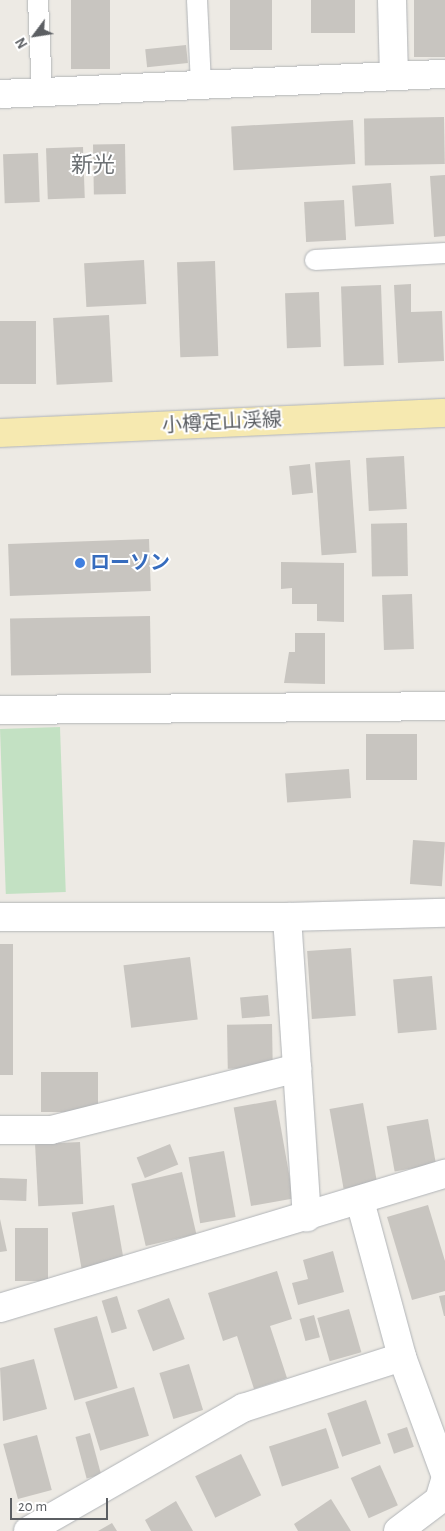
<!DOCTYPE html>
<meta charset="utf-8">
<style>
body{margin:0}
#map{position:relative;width:445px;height:1531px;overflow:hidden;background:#edeae4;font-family:"Alegreya Sans","Noto Sans JP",sans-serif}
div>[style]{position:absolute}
.green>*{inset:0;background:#c3e1c3;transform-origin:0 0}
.building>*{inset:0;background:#c8c5c0;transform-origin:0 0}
.roads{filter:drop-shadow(0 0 1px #b1b4b7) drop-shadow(0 0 1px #b1b4b7)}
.service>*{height:20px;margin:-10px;padding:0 10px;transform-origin:10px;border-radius:10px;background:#fff}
.minor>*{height:28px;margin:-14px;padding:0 14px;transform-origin:14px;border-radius:14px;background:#fff}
.tertiary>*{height:28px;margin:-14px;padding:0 14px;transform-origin:14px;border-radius:14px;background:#fff}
.primary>*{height:28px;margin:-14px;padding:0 14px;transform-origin:14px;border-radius:14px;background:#f6e9b0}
.dots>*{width:14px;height:14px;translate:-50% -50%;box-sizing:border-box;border:2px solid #fff;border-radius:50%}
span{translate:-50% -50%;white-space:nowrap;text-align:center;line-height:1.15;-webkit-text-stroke:4px #fff;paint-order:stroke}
.street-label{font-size:20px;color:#5c5f63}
.shop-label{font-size:20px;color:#366cbe;font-weight:700}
.left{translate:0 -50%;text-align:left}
.quarter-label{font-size:22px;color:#6d7174}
.north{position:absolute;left:10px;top:10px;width:50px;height:50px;-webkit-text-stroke:4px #fff;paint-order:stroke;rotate:239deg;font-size:14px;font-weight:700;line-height:20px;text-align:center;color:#5c5f63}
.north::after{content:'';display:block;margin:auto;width:18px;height:22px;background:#5c5f63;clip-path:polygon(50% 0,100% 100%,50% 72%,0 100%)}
.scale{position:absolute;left:10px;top:1498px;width:98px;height:22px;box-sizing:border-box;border:2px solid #5c5f63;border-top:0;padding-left:6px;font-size:15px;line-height:18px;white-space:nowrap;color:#5c5f63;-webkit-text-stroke:4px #fff;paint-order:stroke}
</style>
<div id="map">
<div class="green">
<div style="left:60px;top:727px;width:165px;height:60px;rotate:88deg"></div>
</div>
<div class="building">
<div style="left:71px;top:0;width:39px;height:69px"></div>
<div style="left:230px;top:0;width:42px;height:50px"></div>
<div style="left:311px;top:0;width:44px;height:33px"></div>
<div style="left:445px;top:0;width:57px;height:31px;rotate:90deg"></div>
<div style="left:186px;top:45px;width:18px;height:41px;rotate:84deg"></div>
<div style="left:444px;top:117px;width:47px;height:80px;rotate:89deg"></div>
<div style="left:353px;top:120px;width:44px;height:122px;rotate:87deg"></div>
<div style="left:125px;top:144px;width:50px;height:32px;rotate:89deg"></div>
<div style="left:83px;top:147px;width:51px;height:37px;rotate:88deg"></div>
<div style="left:38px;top:153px;width:49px;height:35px;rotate:88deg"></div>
<div style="clip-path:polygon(445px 175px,445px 236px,434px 237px,430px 176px)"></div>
<div style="left:391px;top:183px;width:41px;height:39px;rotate:86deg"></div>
<div style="left:344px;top:200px;width:40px;height:40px;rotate:87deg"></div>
<div style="left:144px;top:260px;width:44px;height:60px;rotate:87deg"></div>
<div style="left:215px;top:261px;width:95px;height:38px;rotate:88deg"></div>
<div style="clip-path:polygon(411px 284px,411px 312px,442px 311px,444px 361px,398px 363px,394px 285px)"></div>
<div style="left:381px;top:285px;width:80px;height:40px;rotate:88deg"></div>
<div style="left:319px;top:292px;width:55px;height:34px;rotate:88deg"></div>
<div style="left:109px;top:315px;width:67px;height:56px;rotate:87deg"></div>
<div style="left:0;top:321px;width:36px;height:63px"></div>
<div style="left:404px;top:456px;width:53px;height:38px;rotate:87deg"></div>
<div style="left:350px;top:460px;width:93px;height:35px;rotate:86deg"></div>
<div style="left:310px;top:464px;width:29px;height:21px;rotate:84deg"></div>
<div style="left:407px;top:523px;width:53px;height:36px;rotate:89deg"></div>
<div style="left:149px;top:539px;width:52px;height:141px;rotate:88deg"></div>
<div style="clip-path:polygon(281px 562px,344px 563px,344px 622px,317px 621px,317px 604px,292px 604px,292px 588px,281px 589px)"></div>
<div style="left:412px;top:594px;width:55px;height:30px;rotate:88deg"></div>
<div style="left:150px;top:616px;width:57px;height:140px;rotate:89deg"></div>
<div style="clip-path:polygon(295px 633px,325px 633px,325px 684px,284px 683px,289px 652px,295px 652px)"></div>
<div style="left:366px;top:734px;width:51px;height:46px"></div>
<div style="left:349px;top:769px;width:29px;height:64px;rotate:86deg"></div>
<div style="left:413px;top:840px;width:32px;height:44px;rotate:4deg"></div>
<div style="left:0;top:944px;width:13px;height:131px"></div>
<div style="left:351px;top:948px;width:68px;height:44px;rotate:86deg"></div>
<div style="left:190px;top:957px;width:63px;height:67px;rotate:83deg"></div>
<div style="left:432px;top:976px;width:54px;height:39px;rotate:85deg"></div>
<div style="left:268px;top:995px;width:21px;height:28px;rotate:85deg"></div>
<div style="left:272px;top:1024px;width:44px;height:45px;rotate:89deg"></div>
<div style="left:41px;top:1072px;width:57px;height:40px"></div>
<div style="left:276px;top:1100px;width:100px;height:43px;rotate:80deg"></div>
<div style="left:363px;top:1103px;width:81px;height:34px;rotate:80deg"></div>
<div style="left:428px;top:1119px;width:46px;height:42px;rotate:80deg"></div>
<div style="left:80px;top:1142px;width:62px;height:45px;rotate:87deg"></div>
<div style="left:170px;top:1144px;width:22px;height:36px;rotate:68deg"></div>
<div style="left:224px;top:1151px;width:67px;height:36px;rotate:80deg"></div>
<div style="left:182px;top:1172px;width:64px;height:52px;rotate:77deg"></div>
<div style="left:0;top:1178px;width:27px;height:22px;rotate:2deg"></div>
<div style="left:114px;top:1205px;width:58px;height:43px;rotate:80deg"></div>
<div style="clip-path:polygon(428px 1205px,445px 1261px,445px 1291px,412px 1300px,387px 1217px)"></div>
<div style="clip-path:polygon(0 1219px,7px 1251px,0 1252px)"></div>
<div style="left:15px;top:1228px;width:33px;height:53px"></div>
<div style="clip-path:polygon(333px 1251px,344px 1292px,298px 1305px,292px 1283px,308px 1279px,303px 1260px)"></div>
<div style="clip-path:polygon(277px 1271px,292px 1319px,270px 1326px,287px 1378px,254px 1389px,237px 1336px,223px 1341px,208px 1293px)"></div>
<div style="clip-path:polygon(445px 1295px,445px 1316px,444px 1316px,439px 1296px)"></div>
<div style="left:117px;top:1296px;width:34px;height:16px;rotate:73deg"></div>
<div style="left:169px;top:1298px;width:44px;height:34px;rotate:69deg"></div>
<div style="left:349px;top:1309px;width:45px;height:33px;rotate:74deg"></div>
<div style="left:314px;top:1315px;width:23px;height:15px;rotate:75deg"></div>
<div style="left:97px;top:1316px;width:75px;height:45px;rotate:74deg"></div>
<div style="clip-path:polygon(34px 1359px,47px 1409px,3px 1421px,0 1368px)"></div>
<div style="left:189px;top:1364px;width:48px;height:31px;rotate:73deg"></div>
<div style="left:134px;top:1387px;width:51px;height:51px;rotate:73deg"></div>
<div style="left:366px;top:1400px;width:46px;height:41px;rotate:71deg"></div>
<div style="left:407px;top:1427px;width:21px;height:21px;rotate:71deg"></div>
<div style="left:326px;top:1428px;width:42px;height:60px;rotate:72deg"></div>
<div style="left:90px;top:1433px;width:43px;height:15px;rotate:75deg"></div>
<div style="left:37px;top:1435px;width:57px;height:35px;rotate:75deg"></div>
<div style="left:241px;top:1454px;width:46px;height:51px;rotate:64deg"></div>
<div style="left:380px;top:1465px;width:44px;height:32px;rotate:66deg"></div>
<div style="clip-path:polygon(331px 1499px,351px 1531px,298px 1531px,294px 1524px)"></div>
<div style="clip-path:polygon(176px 1501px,193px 1531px,151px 1531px,145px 1520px)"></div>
<div style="clip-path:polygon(112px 1523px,117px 1531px,98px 1531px)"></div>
</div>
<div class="roads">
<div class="service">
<div style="left:38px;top:0;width:92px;rotate:87.5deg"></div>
<div style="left:197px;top:0;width:84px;rotate:87.3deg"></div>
<div style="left:315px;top:260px;width:130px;rotate:-3.1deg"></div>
</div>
<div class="minor">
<div style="left:392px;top:0;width:75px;rotate:88.5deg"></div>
<div style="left:0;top:94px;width:445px;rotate:-2.6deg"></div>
<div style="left:0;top:710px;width:445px;rotate:-0.5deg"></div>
<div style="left:0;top:917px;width:287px"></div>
<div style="left:287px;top:917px;width:158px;rotate:-1.5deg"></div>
<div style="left:287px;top:917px;width:301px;rotate:86.2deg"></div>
<div style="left:0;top:1130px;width:51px"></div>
<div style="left:51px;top:1130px;width:254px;rotate:-14.1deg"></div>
<div style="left:360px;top:1201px;width:162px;rotate:74.9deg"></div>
<div style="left:402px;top:1357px;width:125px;rotate:69.8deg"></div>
<div style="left:28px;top:1531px;width:248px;rotate:-29.8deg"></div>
<div style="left:243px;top:1408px;width:167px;rotate:-17.8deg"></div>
<div style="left:398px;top:1531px;width:51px;rotate:-37.1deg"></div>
<div style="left:439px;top:1500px;width:21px;rotate:-73deg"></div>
</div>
<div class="tertiary">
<div style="left:0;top:1308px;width:465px;rotate:-16.8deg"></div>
</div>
<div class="primary">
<div style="left:0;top:433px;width:445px;rotate:-2.6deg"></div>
</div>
</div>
<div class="dots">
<div style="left:80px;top:563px;background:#3f7fe0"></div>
</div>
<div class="street-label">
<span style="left:222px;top:423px;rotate:-3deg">小樽定山渓線</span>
</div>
<div class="shop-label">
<span class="left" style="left:90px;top:563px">ローソン</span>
</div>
<div class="quarter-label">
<span style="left:93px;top:166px">新光</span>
</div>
<div class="north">N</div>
<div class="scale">20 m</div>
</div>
